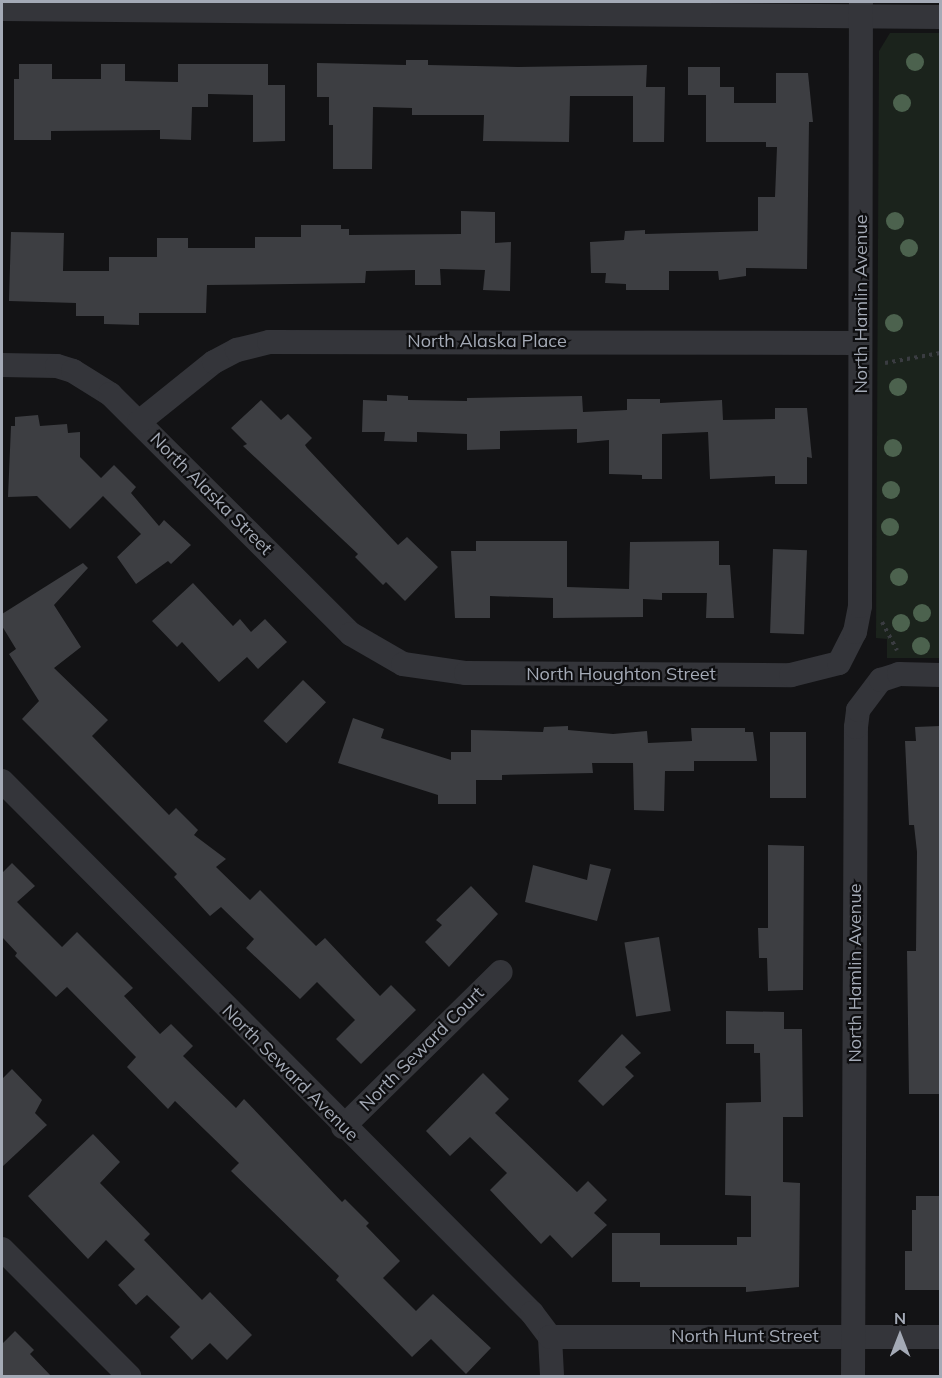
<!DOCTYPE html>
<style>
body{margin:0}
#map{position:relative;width:942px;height:1378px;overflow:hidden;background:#131315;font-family:Mulish,sans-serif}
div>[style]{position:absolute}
.green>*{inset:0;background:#1b231c}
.building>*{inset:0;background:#3d3e42;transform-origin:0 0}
.path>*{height:4px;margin-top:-2px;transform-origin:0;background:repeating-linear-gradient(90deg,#3a3c41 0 3px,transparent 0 7.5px)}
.minor>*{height:24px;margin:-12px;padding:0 12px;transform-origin:12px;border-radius:12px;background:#34353a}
.trees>*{width:18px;height:18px;margin:-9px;border-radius:50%;background:#4c624e}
span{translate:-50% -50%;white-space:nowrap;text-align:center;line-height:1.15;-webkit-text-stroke:4.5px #0e0e10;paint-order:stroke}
.street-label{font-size:18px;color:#a4aab6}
.frame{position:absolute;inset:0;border:3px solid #a4aab6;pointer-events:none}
.north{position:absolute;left:870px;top:1306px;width:60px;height:60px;-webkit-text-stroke:4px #0e0e10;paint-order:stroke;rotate:0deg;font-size:16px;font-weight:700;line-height:24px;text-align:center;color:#a4aab6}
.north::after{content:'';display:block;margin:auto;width:21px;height:27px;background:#a4aab6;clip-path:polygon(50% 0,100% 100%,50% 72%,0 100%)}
</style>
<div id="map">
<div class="green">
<div style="clip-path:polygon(890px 33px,940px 33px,940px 658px,887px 658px,887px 639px,876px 638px,879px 51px)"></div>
</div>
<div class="building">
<div style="clip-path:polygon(406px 60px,428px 60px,428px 65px,518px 67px,647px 65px,646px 87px,665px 87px,664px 142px,633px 142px,633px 96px,570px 96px,569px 142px,483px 141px,484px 115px,412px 115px,412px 108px,373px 107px,372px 169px,333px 169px,333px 125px,329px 125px,329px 97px,317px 97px,317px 63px,406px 65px)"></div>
<div style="clip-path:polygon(19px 64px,52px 64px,52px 79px,101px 79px,101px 64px,125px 64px,125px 81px,178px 82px,178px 64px,268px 64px,268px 85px,285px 85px,285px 141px,253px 142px,253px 95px,208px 94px,208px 107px,192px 107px,191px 140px,160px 139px,160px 130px,51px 131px,51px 140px,14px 140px,14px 79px,19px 79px)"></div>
<div style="clip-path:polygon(688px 67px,720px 67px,720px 87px,734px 87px,734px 103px,776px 103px,776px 73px,808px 73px,813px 122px,809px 122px,807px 269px,746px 268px,746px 276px,719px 280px,718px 271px,669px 271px,669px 290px,626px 290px,626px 284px,605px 283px,606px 273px,591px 273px,590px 242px,624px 240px,625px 231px,645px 230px,645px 234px,758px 231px,758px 197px,775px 197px,777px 147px,766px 147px,766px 142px,706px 142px,706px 95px,688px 95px)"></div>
<div style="clip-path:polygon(461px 211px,495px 212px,495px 243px,511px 242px,510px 291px,483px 290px,485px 270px,440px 269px,441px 285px,415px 285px,415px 270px,366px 271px,365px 283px,207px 285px,206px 313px,139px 313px,139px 325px,104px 324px,104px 316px,76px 316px,76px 303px,9px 301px,11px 232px,64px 233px,63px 271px,109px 271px,109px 257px,157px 257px,157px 238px,188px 238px,188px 248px,255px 248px,255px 237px,301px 237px,301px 225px,341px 225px,341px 229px,349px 229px,349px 235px,461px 234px)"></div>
<div style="clip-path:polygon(387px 395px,408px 396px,408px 400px,467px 401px,467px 398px,582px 396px,583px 412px,627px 410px,627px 399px,660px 399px,660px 403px,722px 400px,723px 420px,775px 419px,775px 408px,807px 408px,812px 458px,807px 457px,807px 484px,775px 484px,775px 476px,710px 479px,708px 432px,662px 434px,662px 479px,642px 479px,642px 475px,609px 474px,609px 440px,577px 443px,577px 429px,500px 431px,500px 449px,467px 450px,467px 434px,417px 432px,417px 442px,384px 441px,385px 432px,362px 432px,363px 400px,387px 401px)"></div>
<div style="clip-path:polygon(261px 400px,281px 420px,288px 414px,312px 438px,305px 445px,307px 448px,398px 545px,407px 537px,438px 567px,405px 601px,386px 582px,383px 585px,355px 557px,358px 554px,243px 446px,247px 444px,231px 428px)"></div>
<div style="clip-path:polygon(38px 415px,40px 426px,67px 424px,68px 433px,80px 432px,80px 457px,101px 478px,114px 465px,136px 487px,131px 493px,159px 526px,164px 520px,191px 545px,171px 564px,168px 561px,136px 584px,117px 557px,141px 534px,103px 496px,70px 529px,37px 496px,8px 497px,11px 426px,15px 426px,15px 417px)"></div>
<div style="clip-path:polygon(476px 541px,567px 541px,567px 587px,629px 589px,630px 542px,719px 541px,719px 565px,730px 565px,734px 618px,706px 618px,707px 593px,662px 593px,662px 600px,643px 599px,643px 617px,553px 618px,553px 598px,490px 596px,490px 618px,455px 618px,451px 551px,476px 551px)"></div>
<div style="left:773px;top:549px;width:34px;height:84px;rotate:2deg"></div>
<div style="clip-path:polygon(83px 563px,88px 568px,54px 605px,81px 647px,54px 668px,108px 720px,92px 736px,169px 815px,176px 808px,198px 830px,194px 835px,226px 859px,216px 867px,250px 900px,260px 890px,316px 946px,325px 938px,380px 996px,391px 985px,416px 1010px,361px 1064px,336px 1039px,355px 1020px,317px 982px,300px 999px,246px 948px,254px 939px,221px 907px,210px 916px,174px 877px,177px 874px,22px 719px,39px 701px,9px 654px,16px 649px,2px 626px,2px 614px)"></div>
<div style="clip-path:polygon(193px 583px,233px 626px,240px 619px,251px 632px,265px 619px,287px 642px,258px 669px,247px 657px,219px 682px,182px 642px,177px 647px,152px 621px)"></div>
<div style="left:303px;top:680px;width:32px;height:57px;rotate:44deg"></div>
<div style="clip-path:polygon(353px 718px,384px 729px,381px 738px,451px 760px,451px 752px,471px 752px,471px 730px,543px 732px,544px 727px,568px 726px,568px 730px,613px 734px,647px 731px,648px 743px,692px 741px,691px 728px,745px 728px,745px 732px,753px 732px,757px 761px,694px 761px,694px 771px,665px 771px,664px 811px,634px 810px,633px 763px,592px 763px,593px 773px,502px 775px,502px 780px,476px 780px,476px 804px,438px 804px,438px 795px,338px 763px)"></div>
<div style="clip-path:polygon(940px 726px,940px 1094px,909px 1094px,907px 951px,916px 951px,917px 852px,914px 825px,909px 825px,905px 741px,916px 741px,915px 727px)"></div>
<div style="left:770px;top:732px;width:36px;height:66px"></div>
<div style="clip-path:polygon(768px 845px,804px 846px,803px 990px,768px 991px,767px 958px,759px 958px,758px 928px,768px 928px)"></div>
<div style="clip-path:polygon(12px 863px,35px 886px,17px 902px,62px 947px,77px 932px,133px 988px,124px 996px,160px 1034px,171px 1024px,193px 1046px,183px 1056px,236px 1108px,244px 1099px,342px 1202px,345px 1199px,369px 1223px,366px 1226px,400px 1261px,383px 1278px,416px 1311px,433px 1294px,491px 1348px,466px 1374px,431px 1339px,412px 1357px,336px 1280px,339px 1276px,231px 1171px,239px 1163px,175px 1101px,168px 1109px,127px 1067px,136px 1057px,67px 987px,56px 997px,15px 956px,17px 953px,2px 937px,2px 873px)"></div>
<div style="clip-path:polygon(590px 864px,611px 869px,597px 921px,525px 902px,533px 865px,587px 880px)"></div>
<div style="clip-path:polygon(471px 886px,498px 914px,449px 967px,425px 942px,442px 925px,436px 920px)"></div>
<div style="left:659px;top:937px;width:75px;height:35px;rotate:81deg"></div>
<div style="clip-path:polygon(726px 1011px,784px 1012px,784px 1029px,802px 1029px,803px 1117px,783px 1117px,783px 1182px,800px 1183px,799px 1287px,746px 1292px,746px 1287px,640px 1287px,640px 1282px,612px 1282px,612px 1233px,660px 1233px,660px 1245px,737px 1245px,737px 1237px,751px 1237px,751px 1196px,725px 1195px,726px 1103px,761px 1102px,760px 1053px,754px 1053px,754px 1044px,726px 1044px)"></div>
<div style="clip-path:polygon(622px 1034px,641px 1053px,625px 1067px,634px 1076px,603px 1106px,578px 1081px)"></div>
<div style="clip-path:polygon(12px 1069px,42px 1100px,35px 1113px,47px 1125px,2px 1167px,2px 1079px)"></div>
<div style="clip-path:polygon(483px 1073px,509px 1099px,495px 1113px,577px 1192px,588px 1181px,607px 1200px,594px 1213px,607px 1225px,572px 1258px,550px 1235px,541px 1244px,490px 1190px,507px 1173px,470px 1137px,450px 1156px,426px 1131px)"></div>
<div style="clip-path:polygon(93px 1134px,120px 1162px,100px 1183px,150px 1234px,144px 1240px,202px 1300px,210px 1292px,252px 1335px,227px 1360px,210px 1343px,192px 1360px,170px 1337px,180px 1327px,147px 1295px,136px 1305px,118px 1285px,135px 1269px,106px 1240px,88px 1259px,28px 1196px)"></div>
<div style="clip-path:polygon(916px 1196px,940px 1196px,940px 1290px,905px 1290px,905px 1251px,912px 1251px,912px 1210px,916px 1210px)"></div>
<div style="clip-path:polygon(15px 1331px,34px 1350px,30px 1354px,52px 1377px,2px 1377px,2px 1344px)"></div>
</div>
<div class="path">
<div style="left:885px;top:363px;width:56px;rotate:-10.3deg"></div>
<div style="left:882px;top:622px;width:32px;rotate:62deg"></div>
</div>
<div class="minor">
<div style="left:2px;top:9px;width:938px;rotate:0.49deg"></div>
<div style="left:2px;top:365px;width:55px;rotate:1deg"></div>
<div style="left:57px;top:366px;width:17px;rotate:17deg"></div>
<div style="left:73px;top:371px;width:44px;rotate:31.9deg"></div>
<div style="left:110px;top:394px;width:340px;rotate:44.9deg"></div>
<div style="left:351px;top:634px;width:60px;rotate:30deg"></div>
<div style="left:403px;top:664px;width:64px;rotate:8.1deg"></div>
<div style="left:466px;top:673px;width:325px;rotate:0.4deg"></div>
<div style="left:791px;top:675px;width:49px;rotate:-14deg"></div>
<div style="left:839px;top:663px;width:35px;rotate:-63deg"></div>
<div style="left:855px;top:632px;width:26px;rotate:-79deg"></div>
<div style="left:860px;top:606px;width:604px;rotate:-89.91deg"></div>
<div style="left:139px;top:422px;width:96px;rotate:-38.7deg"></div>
<div style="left:214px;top:362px;width:26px;rotate:-28deg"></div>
<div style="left:237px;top:350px;width:33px;rotate:-14deg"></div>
<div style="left:269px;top:342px;width:591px;rotate:0.1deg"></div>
<div style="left:2px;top:781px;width:751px;rotate:45.11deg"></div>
<div style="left:532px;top:1313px;width:30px;rotate:53deg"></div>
<div style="left:550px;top:1337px;width:39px;rotate:87deg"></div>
<div style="left:343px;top:1127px;width:221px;rotate:-44.5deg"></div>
<div style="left:2px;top:1249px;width:180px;rotate:45deg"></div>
<div style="left:550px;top:1337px;width:390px"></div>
<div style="left:853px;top:1376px;width:649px;rotate:-89.74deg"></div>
<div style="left:856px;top:727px;width:17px;rotate:-83deg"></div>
<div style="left:858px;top:710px;width:38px;rotate:-53deg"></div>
<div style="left:881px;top:680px;width:19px;rotate:-18deg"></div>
<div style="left:899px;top:674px;width:41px;rotate:1.4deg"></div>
</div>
<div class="trees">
<div style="left:915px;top:62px"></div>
<div style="left:902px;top:103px"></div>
<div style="left:895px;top:221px"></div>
<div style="left:909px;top:248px"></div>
<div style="left:894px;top:323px"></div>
<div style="left:898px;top:387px"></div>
<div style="left:893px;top:448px"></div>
<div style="left:891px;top:490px"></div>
<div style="left:890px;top:527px"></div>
<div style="left:899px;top:577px"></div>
<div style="left:922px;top:613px"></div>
<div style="left:901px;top:623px"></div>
<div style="left:921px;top:646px"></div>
</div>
<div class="street-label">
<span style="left:861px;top:304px;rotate:-90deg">North Hamlin Avenue</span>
<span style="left:487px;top:341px">North Alaska Place</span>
<span style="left:211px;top:494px;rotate:45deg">North Alaska Street</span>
<span style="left:621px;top:674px">North Houghton Street</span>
<span style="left:855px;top:973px;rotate:-90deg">North Hamlin Avenue</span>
<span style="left:422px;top:1049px;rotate:-45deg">North Seward Court</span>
<span style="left:290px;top:1073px;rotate:45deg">North Seward Avenue</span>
<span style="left:745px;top:1336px">North Hunt Street</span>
</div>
<div class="frame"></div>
<div class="north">N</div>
</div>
